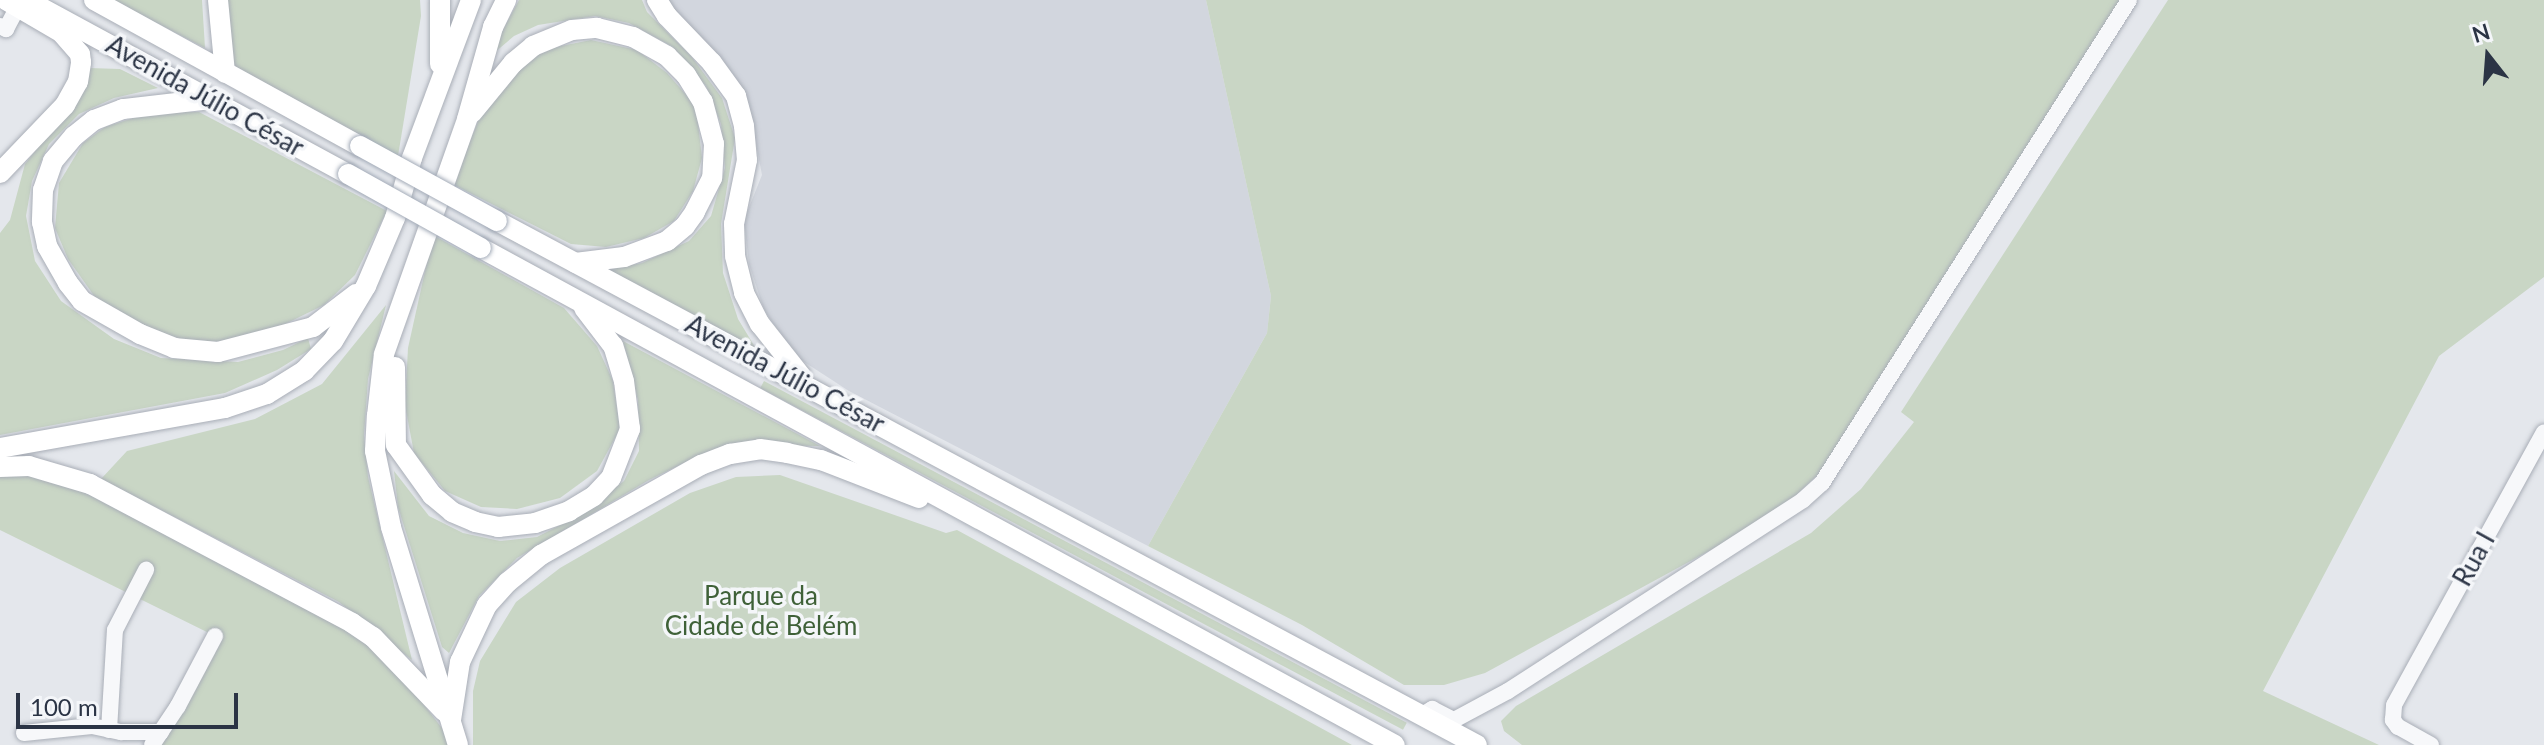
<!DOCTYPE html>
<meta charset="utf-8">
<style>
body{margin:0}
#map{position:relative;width:2544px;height:745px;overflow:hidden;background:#e4e7ec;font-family:Lato,sans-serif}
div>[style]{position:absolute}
.built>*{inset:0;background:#d2d6de}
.green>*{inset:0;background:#c9d6c5;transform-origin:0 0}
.roads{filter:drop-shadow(0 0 2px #a9aeb7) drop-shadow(0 0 2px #a9aeb7)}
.minor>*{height:16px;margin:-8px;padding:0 8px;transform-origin:8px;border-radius:8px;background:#f7f8fa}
.major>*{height:20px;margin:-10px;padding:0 10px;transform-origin:10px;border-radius:10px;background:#fff}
.bridges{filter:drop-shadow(0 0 2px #a3abb8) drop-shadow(0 0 2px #a3abb8)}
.major-bridge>*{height:20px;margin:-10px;padding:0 10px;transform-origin:10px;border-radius:10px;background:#fff}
span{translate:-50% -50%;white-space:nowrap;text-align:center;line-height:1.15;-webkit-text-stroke:7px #f4f6f9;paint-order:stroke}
.street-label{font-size:26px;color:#2b3445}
.park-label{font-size:26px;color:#3f6138}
.north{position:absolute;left:2448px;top:16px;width:80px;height:80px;-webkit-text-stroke:6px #f4f6f9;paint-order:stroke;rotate:343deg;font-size:22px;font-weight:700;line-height:32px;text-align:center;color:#2b3445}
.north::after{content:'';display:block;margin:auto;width:28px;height:36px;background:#2b3445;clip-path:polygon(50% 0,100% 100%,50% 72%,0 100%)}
.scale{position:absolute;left:16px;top:693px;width:222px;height:36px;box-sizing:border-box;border:4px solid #2b3445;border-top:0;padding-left:10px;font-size:24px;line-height:28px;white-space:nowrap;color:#2b3445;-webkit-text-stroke:6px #f4f6f9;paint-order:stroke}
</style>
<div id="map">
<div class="built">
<div style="clip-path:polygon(664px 0,1206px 0,1271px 296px,1267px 333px,1148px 546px,849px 391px,795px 356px,764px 310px,749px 264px,744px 220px,762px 175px,748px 101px,725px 64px)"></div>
</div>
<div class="green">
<div style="clip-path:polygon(112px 0,202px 0,205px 48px)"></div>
<div style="clip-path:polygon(225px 0,420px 0,421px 16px,398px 156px,231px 64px)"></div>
<div style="clip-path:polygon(519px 0,642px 0,647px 12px,691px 56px,722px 98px,735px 138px,721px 224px,723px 273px,738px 319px,758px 352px,606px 270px,642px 263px,689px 241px,711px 216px,725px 168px,721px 124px,706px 86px,673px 47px,629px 23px,595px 16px,538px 25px,514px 36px,488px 58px)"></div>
<div style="clip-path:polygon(1206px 0,2121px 0,1828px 465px,1775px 515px,1485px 673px,1444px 685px,1404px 685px,1302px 625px,1148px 546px,1267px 333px,1271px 296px)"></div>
<div style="clip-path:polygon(2168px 0,2544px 0,2544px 277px,2439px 356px,2263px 691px,2379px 745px,1522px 745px,1504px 731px,1501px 721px,1516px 706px,1811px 533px,1861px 489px,1914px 422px,1901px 412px)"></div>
<div style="clip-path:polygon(591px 40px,637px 50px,667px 73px,696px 106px,702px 158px,693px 191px,674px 221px,644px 238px,606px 247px,571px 244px,452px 184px,482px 112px,517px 67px,551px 48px)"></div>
<div style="clip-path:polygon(89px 68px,120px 69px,158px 88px,114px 98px,79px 114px,49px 144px,32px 181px,26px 216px,35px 261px,61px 301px,114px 339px,161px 358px,238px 362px,283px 350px,308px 338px,311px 349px,277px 370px,225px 393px,0 435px,0 233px,10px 220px,25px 164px,86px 87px)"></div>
<div style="clip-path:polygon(152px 112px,199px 112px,387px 211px,355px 275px,324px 305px,279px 327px,228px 342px,186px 341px,136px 324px,97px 300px,68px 259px,55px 228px,59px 183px,83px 143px,105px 127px)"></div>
<div style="clip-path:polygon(433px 235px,564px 308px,597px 346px,613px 381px,620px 429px,597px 471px,560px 498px,517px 509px,481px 507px,445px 491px,414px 453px,405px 405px,408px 348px)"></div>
<div style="clip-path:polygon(386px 305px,368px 379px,364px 435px,368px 477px,412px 660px,339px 602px,101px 479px,127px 451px,255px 419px,322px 384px)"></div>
<div style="clip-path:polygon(623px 341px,820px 446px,744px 445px,690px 460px,649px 480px,517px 558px,479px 596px,449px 653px,442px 647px,398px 507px,394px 471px,429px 516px,463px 533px,500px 541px,537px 537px,574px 518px,624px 481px,639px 451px,638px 400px)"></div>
<div style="left:764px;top:381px;width:728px;height:8px;rotate:28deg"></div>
<div style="clip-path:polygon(0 468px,60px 476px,371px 636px,455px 745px,152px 745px,215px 636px,0 530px)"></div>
<div style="clip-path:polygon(780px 475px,946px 533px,957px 530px,1352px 745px,473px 745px,473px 691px,480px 661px,516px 602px,560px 568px,690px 493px,736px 477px)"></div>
</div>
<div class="roads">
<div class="minor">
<div style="left:0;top:26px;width:7px;rotate:27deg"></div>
<div style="left:6px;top:29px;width:26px;rotate:-62deg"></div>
<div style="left:1422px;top:715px;width:12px;rotate:-31deg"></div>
<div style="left:1432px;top:709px;width:25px;rotate:27deg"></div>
<div style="left:1454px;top:720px;width:61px;rotate:-28.2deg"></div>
<div style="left:1508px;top:691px;width:351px;rotate:-32.9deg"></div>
<div style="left:1803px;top:500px;width:25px;rotate:-42deg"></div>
<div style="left:1822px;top:483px;width:572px;rotate:-57.56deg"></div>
<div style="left:109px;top:730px;width:100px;rotate:-86.6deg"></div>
<div style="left:115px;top:630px;width:68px;rotate:-62.7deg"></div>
<div style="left:24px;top:733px;width:68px;rotate:-5.9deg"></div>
<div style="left:92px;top:726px;width:30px;rotate:12deg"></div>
<div style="left:121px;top:732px;width:40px"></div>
<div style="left:152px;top:745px;width:47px;rotate:-56.3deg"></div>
<div style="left:178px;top:706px;width:79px;rotate:-62.1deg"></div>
<div style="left:2431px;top:745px;width:38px;rotate:-151deg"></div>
<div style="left:2398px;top:727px;width:9px;rotate:-126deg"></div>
<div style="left:2393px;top:720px;width:15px;rotate:-86deg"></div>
<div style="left:2394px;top:705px;width:311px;rotate:-61.2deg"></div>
</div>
<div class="major">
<div style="left:27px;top:0;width:365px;rotate:28.5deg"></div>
<div style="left:94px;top:0;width:303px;rotate:28.8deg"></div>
<div style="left:218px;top:0;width:73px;rotate:84.5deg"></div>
<div style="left:657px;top:0;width:19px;rotate:58deg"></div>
<div style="left:667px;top:16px;width:65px;rotate:46.2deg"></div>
<div style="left:712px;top:63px;width:41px;rotate:54deg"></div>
<div style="left:736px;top:96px;width:31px;rotate:75deg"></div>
<div style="left:744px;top:126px;width:34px;rotate:85deg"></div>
<div style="left:747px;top:160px;width:65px;rotate:101.5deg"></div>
<div style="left:734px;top:224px;width:32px;rotate:88deg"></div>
<div style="left:735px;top:256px;width:38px;rotate:76deg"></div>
<div style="left:744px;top:293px;width:35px;rotate:63deg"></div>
<div style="left:760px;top:324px;width:66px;rotate:51.7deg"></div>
<div style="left:440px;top:64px;width:64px;rotate:-90deg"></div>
<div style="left:211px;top:99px;width:89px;rotate:173.5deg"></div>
<div style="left:123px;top:109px;width:31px;rotate:159deg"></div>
<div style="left:94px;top:120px;width:26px;rotate:141deg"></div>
<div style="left:74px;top:136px;width:33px;rotate:130deg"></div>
<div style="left:53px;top:161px;width:31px;rotate:109deg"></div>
<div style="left:43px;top:190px;width:32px;rotate:92deg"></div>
<div style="left:42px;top:222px;width:25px;rotate:78deg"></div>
<div style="left:47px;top:246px;width:43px;rotate:60.4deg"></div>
<div style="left:68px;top:283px;width:23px;rotate:52deg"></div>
<div style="left:82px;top:301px;width:67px;rotate:29.6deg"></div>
<div style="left:140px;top:334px;width:37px;rotate:22deg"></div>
<div style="left:174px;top:348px;width:44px;rotate:5.2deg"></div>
<div style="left:218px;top:352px;width:98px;rotate:-14.7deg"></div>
<div style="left:313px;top:327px;width:54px;rotate:-37.5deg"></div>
<div style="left:472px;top:113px;width:65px;rotate:-50.6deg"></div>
<div style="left:513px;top:63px;width:26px;rotate:-40deg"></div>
<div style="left:533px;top:46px;width:42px;rotate:-22.3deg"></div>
<div style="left:572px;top:30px;width:25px;rotate:-5deg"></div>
<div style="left:597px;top:28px;width:37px;rotate:14deg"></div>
<div style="left:633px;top:37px;width:39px;rotate:29deg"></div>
<div style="left:667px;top:56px;width:27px;rotate:45deg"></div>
<div style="left:686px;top:75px;width:32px;rotate:58deg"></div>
<div style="left:703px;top:102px;width:43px;rotate:75.3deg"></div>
<div style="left:714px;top:144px;width:34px;rotate:93deg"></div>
<div style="left:712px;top:178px;width:38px;rotate:117deg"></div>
<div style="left:695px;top:212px;width:17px;rotate:126deg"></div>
<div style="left:685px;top:226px;width:23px;rotate:140deg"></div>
<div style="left:667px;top:241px;width:46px;rotate:159.6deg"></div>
<div style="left:624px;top:257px;width:49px;rotate:173deg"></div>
<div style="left:0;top:173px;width:94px;rotate:-46.3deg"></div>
<div style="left:65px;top:105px;width:26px;rotate:-61deg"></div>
<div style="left:78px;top:82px;width:20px;rotate:-81deg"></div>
<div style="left:81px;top:62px;width:8px;rotate:-97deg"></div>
<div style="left:80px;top:54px;width:28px;rotate:-131deg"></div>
<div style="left:62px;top:33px;width:65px;rotate:-149.5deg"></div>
<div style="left:497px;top:221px;width:1111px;rotate:28.13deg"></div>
<div style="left:481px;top:248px;width:1040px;rotate:28.54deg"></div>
<div style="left:395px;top:367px;width:78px;rotate:89.3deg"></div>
<div style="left:396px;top:445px;width:62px;rotate:54.2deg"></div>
<div style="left:432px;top:495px;width:26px;rotate:40deg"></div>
<div style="left:452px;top:512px;width:25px;rotate:23deg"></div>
<div style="left:475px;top:522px;width:24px;rotate:12deg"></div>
<div style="left:498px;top:527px;width:37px;rotate:-6deg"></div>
<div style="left:535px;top:523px;width:36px;rotate:-19deg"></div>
<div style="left:569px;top:511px;width:29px;rotate:-31deg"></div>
<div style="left:594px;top:496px;width:25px;rotate:-47deg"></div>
<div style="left:611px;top:478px;width:53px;rotate:-68.8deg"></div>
<div style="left:630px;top:429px;width:48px;rotate:-97.1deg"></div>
<div style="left:624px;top:381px;width:37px;rotate:-107deg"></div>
<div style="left:613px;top:346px;width:48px;rotate:-127.3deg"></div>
<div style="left:0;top:448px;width:229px;rotate:-10.1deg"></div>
<div style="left:225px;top:408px;width:44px;rotate:-18.4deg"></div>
<div style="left:267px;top:394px;width:44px;rotate:-31.9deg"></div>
<div style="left:304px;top:371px;width:42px;rotate:-46deg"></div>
<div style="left:333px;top:341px;width:64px;rotate:-59deg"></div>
<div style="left:366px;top:286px;width:74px;rotate:-66.9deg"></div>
<div style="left:395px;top:218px;width:62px;rotate:-74.2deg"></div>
<div style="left:412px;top:158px;width:169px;rotate:-69.5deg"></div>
<div style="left:0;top:467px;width:29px;rotate:-2deg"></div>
<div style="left:29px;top:466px;width:64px;rotate:16.4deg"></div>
<div style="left:90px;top:484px;width:297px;rotate:27.9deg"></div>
<div style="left:352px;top:623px;width:25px;rotate:34deg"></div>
<div style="left:373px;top:637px;width:103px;rotate:46.2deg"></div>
<div style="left:451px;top:720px;width:59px;rotate:-81.2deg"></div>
<div style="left:460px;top:662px;width:63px;rotate:-64.7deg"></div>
<div style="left:487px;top:605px;width:31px;rotate:-48deg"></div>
<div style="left:508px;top:582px;width:43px;rotate:-39.3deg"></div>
<div style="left:541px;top:555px;width:184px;rotate:-29.4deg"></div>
<div style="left:701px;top:465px;width:31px;rotate:-21deg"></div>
<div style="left:730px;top:454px;width:30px;rotate:-9deg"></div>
<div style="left:760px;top:449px;width:27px;rotate:8deg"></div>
<div style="left:787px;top:453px;width:35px;rotate:12deg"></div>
<div style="left:821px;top:460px;width:105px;rotate:21.2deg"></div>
<div style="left:458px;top:745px;width:228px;rotate:-107.1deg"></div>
<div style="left:391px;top:527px;width:78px;rotate:-101.9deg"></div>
<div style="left:375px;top:451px;width:35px;rotate:-87deg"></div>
<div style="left:377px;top:416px;width:62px;rotate:-83.6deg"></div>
<div style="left:384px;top:354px;width:249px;rotate:-70.5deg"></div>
<div style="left:467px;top:119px;width:96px;rotate:-74.2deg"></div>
<div style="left:493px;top:27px;width:30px;rotate:-64deg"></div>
</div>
</div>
<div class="bridges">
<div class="major-bridge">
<div style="left:360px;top:146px;width:156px;rotate:28.7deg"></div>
<div style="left:348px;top:174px;width:152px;rotate:29.1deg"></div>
</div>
</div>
<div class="street-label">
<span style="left:205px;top:96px;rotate:29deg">Avenida Júlio César</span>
<span style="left:785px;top:374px;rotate:28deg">Avenida Júlio César</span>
<span style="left:2474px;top:559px;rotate:-61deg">Rua I</span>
</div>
<div class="park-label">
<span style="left:761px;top:611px">Parque da<br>Cidade de Belém</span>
</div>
<div class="north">N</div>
<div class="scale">100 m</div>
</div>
